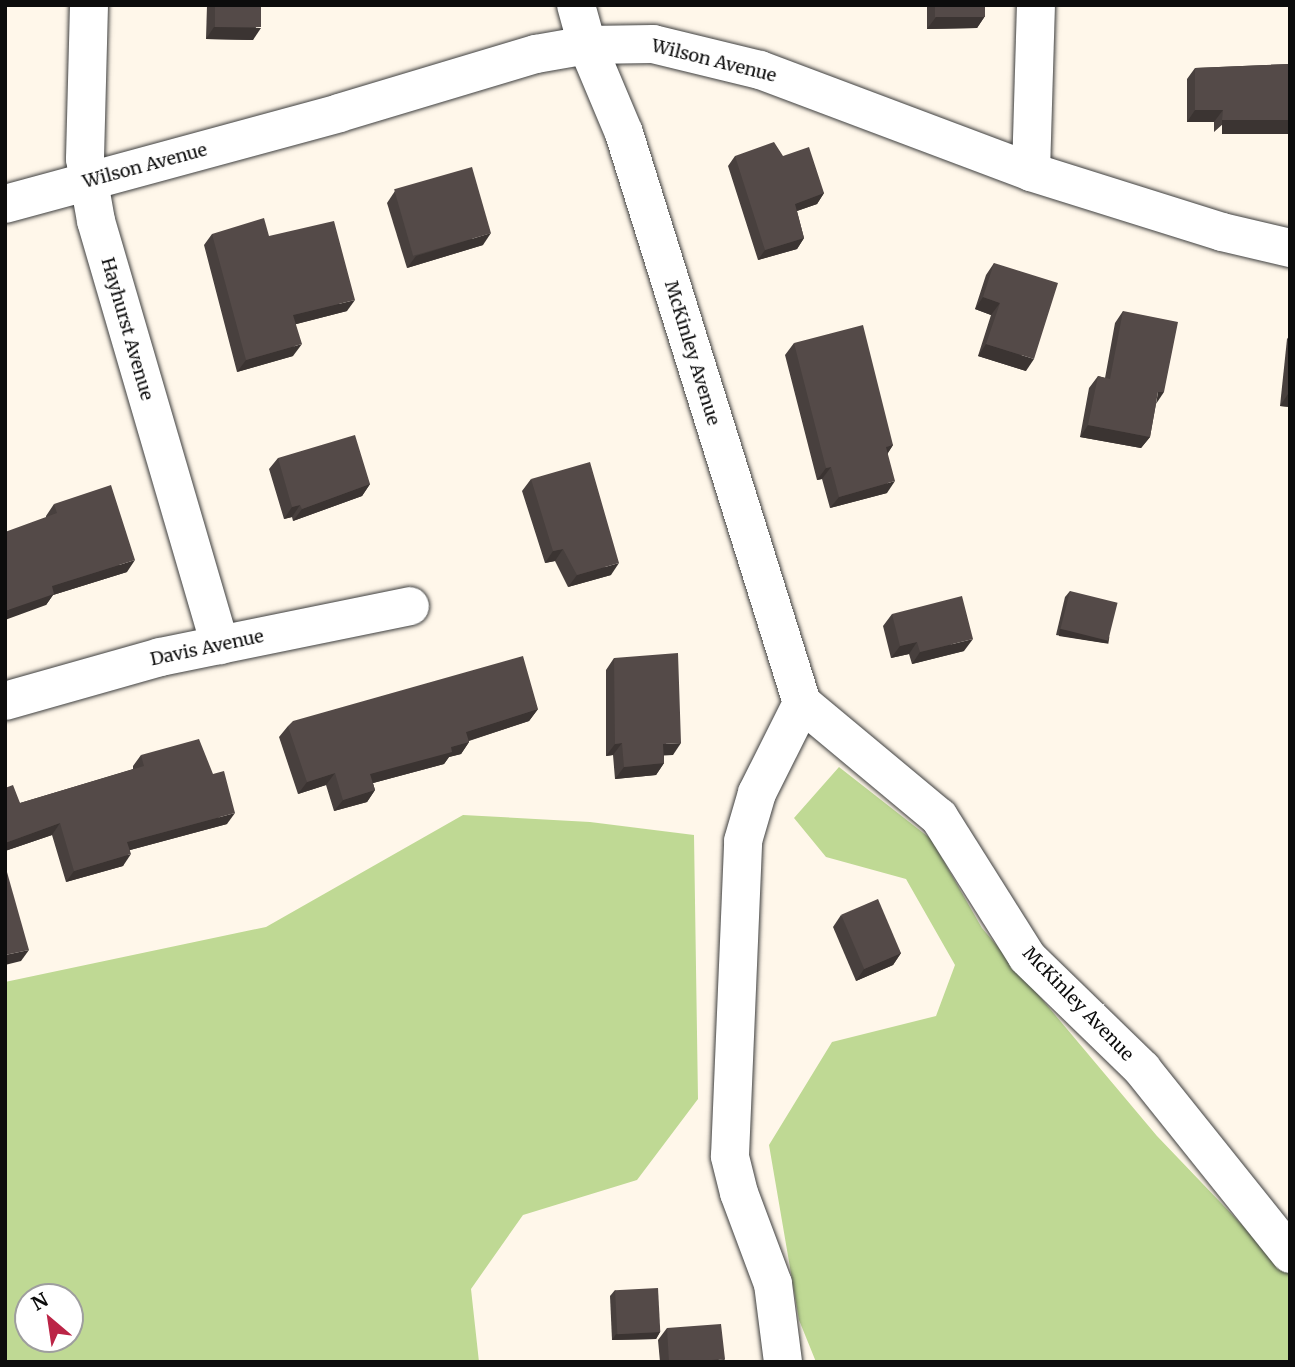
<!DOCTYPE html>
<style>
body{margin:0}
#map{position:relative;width:1295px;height:1367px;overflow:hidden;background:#fff7ea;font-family:Merriweather,serif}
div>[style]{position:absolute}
.forest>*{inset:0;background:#bfd994}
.roads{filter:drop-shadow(0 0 2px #3f3f3f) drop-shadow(0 0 2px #3f3f3f)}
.street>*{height:38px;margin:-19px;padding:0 19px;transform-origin:19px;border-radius:19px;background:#fff}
.wall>*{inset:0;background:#48403e}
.shaded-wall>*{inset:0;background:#3b3432;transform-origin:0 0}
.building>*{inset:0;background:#544a48;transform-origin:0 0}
span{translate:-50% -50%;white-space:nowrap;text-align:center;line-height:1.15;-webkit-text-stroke:7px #fff;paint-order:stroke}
.street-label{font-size:18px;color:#0c0c0c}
.frame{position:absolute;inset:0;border:7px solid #0c0c0c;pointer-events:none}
.north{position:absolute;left:14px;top:1283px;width:70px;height:70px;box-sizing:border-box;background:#fff;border:2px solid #9e9e9e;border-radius:50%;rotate:331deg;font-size:19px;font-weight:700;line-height:28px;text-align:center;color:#0c0c0c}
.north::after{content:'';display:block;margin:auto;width:24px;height:32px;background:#bb2446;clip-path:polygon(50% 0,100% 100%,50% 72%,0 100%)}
</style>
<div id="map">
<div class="forest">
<div style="clip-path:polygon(839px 767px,931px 839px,982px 928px,1157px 1136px,1290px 1275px,1290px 1362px,816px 1362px,799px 1320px,769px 1145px,832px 1042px,936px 1016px,955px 965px,906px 879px,826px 857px,794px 818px)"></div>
<div style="clip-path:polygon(evenodd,463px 815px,590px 822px,694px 835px,698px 1099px,637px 1180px,523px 1215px,471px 1289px,479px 1362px,5px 1362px,5px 982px,266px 927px,463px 815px,28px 1297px,70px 1297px,70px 1339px,28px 1339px,28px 1297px)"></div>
</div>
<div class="roads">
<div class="street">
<div style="left:89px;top:5px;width:154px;rotate:91.5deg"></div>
<div style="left:85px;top:159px;width:63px;rotate:79.9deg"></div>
<div style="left:96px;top:221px;width:442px;rotate:73.7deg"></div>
<div style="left:576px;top:5px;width:41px;rotate:74.6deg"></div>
<div style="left:587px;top:45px;width:95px;rotate:67.2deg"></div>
<div style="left:624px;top:133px;width:597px;rotate:72.66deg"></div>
<div style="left:802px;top:703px;width:178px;rotate:39.8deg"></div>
<div style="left:939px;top:817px;width:165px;rotate:57.8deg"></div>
<div style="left:1027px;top:957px;width:161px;rotate:44.2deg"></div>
<div style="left:1142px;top:1069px;width:237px;rotate:51.3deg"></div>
<div style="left:1031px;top:172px;width:167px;rotate:-88.3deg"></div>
<div style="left:5px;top:204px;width:346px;rotate:-15.2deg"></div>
<div style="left:339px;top:113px;width:206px;rotate:-16.7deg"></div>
<div style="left:536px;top:54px;width:52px;rotate:-10deg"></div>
<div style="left:587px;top:45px;width:66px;rotate:-0.9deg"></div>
<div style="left:653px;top:44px;width:110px;rotate:13.7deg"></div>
<div style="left:760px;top:70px;width:290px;rotate:20.6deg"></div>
<div style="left:1031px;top:172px;width:200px;rotate:17.4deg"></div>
<div style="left:1222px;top:232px;width:70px;rotate:13.2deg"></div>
<div style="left:5px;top:701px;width:161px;rotate:-15.8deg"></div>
<div style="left:160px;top:657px;width:255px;rotate:-11.5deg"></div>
<div style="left:783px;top:1362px;width:79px;rotate:-97.3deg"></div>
<div style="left:773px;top:1284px;width:97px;rotate:-110.5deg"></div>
<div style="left:739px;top:1193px;width:38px;rotate:-104deg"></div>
<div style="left:730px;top:1156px;width:315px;rotate:-87.6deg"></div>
<div style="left:743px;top:841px;width:50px;rotate:-73.7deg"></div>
<div style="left:757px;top:793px;width:101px;rotate:-63.4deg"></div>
</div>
</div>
<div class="wall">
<div style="clip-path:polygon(207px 5px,261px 5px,253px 40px,206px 39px)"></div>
<div style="clip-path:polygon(927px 5px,985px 5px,985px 16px,977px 28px,927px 29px)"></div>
<div style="clip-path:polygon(1290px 64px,1214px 132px,1214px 122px,1187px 122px,1187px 79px,1195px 68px)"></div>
<div style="clip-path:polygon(735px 156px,783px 156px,824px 193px,817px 204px,797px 211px,804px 238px,797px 249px,758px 260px,728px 166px)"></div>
<div style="clip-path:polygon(395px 191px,483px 245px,407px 268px,387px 203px)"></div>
<div style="clip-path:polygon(212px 234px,269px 236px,347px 311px,296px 324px,293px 356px,237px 372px,204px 245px)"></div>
<div style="clip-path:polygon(994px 263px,1026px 371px,978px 356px,991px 315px,975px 309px,986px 275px)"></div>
<div style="clip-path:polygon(1123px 311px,1156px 404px,1150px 437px,1141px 448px,1080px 437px,1089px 388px,1098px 376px,1105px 378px,1115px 323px)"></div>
<div style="clip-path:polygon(1290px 335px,1290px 407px,1280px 406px,1287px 339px)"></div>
<div style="clip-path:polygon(794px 343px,893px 445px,888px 453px,887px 493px,830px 508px,822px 479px,817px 480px,785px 355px)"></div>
<div style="clip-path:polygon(278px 458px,370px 484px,362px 496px,293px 521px,292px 517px,284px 519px,269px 469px)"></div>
<div style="clip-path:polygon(531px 479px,611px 575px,568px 587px,555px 561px,545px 563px,522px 491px)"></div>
<div style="clip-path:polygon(54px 504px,127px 572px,53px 595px,46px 605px,46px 516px)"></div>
<div style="clip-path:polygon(1070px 591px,1105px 643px,1056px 635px,1065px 597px)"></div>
<div style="clip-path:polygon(892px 614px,964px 651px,912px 664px,909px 654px,891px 658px,883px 626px)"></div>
<div style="clip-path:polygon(614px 658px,673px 755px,664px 755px,664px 763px,656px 775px,615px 779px,613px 755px,606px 756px,606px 670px)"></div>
<div style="clip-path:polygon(538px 709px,529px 721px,469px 741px,469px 742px,461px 754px,449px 757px,444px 764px,373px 783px,375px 790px,367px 802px,334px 811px,326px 785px,298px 794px,279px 737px,288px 726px)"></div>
<div style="clip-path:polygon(141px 755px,227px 824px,130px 850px,123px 866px,66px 882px,52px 835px,5px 851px,5px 788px,20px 803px,133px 769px,133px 766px)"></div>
<div style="clip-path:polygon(841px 915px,901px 953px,893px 965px,856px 981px,833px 927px)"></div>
<div style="clip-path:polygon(615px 1290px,660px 1332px,656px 1339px,612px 1340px,610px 1296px)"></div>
<div style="clip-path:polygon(667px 1328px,723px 1362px,660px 1362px,658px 1340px)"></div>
</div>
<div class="shaded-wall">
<div style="clip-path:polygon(985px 16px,977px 28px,927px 29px,936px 17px)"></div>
<div style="clip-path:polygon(214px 27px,261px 28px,253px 40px,206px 39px)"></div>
<div style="clip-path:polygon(1195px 110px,1223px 110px,1214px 122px,1187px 122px)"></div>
<div style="left:1222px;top:120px;width:68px;height:14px"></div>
<div style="clip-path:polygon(824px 193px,817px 204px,788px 214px,795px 204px)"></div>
<div style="clip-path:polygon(491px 233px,483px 245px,407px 268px,416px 256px)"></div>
<div style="clip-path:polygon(804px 238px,797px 249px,758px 260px,765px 250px)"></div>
<div style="clip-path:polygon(983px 297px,1000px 303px,991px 315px,975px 309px)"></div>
<div style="clip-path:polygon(355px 300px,347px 311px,285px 327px,293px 315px)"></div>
<div style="clip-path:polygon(302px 344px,293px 356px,237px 372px,246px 360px)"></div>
<div style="clip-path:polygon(986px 344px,1034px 359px,1026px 371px,978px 356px)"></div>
<div style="clip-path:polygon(1158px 392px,1164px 392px,1156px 404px)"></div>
<div style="clip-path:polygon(1288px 394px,1290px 394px,1290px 407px,1280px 406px)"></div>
<div style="clip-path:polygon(1088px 425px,1150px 437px,1141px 448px,1080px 437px)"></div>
<div style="clip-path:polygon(893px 445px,885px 457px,886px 447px)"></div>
<div style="clip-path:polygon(831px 467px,822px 479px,817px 480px,826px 468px)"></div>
<div style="clip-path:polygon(895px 481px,887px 493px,830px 508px,839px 497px)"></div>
<div style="clip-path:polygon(370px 484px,362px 496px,293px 521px,302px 509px)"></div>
<div style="clip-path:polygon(300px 505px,292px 517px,284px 519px,292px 507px)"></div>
<div style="clip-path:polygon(563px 549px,555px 561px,545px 563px,553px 551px)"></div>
<div style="clip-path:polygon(135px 560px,127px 572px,53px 595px,46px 605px,5px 620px,5px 611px,52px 586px)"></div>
<div style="clip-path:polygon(619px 563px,611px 575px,568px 587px,577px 575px)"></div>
<div style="left:1060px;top:629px;width:50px;height:7px;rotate:9deg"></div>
<div style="clip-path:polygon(973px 639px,964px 651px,912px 664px,920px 652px)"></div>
<div style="clip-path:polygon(917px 642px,909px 654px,891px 658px,900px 646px)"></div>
<div style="clip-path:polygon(538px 709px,529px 721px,458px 744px,466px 732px)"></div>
<div style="clip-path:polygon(469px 742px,461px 754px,449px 757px,444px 764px,362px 786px,370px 774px,451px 747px)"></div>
<div style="clip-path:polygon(622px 743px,613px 755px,606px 756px,615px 744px)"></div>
<div style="clip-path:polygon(681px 743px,673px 755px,655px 756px,663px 744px)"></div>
<div style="clip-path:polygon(664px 763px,656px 775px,615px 779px,624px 767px)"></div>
<div style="clip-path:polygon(335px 773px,326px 785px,298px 794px,307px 782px)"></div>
<div style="clip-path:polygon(375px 790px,367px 802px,334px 811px,343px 800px)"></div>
<div style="clip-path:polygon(235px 813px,227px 824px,119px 853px,127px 842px)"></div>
<div style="clip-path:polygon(60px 823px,52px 835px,5px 851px,5px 843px)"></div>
<div style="clip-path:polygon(131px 854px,123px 866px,66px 882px,74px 871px)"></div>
<div style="clip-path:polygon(29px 950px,21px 961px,5px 965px,5px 955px)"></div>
<div style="clip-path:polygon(901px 953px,893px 965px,856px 981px,864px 969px)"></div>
<div style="clip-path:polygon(660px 1332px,656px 1339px,612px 1340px,616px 1334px)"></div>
<div style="clip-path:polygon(725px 1359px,723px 1362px,710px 1362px,712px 1360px)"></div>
</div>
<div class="building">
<div style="left:215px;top:5px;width:46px;height:22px"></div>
<div style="left:935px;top:5px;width:50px;height:12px"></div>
<div style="clip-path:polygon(1290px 64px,1290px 120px,1222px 120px,1223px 110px,1195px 110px,1195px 68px)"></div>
<div style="clip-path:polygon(774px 142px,783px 156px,809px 147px,824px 193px,795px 204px,804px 238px,765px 250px,735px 156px)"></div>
<div style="left:472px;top:167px;width:69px;height:81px;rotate:74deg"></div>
<div style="clip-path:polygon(264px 218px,269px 236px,334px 221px,355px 300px,293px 315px,302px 344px,246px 360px,212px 234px)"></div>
<div style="clip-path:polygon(994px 263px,1058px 283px,1034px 359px,986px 344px,1000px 303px,983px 297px)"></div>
<div style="clip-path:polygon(1123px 311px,1178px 322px,1164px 392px,1158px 392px,1150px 437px,1088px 425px,1098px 376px,1110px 379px)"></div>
<div style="clip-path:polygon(863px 325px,893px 445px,886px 447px,895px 481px,839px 497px,831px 467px,826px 468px,794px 343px)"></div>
<div style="clip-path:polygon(1290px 376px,1290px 394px,1288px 394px)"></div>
<div style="clip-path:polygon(355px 435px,370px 484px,302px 509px,300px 505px,292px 507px,278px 458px)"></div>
<div style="clip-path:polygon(590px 462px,619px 563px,577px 575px,563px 549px,553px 551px,531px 479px)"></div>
<div style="clip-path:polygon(111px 485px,135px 560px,52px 586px,54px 594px,5px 611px,5px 532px,57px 513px,54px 504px)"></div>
<div style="left:1070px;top:591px;width:49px;height:39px;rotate:14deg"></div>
<div style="clip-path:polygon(962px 596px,973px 639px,920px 652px,917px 642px,900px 646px,892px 614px)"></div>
<div style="clip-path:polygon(678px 653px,681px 743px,663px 744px,664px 763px,624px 767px,622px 743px,615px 744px,614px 658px)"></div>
<div style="clip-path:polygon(523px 656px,538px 709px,466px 732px,469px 742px,451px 747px,452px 752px,370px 774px,375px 790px,343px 800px,335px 773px,307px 782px,288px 726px,293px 721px)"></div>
<div style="clip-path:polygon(199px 739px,213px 774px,224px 771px,235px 813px,127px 842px,131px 854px,74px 871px,60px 823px,5px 843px,5px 788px,13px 785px,20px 803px,144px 766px,141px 755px)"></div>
<div style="clip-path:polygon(5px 865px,29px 950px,5px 955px)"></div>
<div style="left:878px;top:899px;width:59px;height:40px;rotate:67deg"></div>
<div style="left:658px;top:1288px;width:44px;height:43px;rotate:87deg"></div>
<div style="clip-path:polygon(721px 1324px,725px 1359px,712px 1360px,712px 1362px,669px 1362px,667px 1328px)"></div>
</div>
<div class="street-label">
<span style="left:714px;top:61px;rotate:14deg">Wilson Avenue</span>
<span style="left:145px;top:166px;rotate:-15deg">Wilson Avenue</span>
<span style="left:127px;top:329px;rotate:74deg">Hayhurst Avenue</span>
<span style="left:692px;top:353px;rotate:73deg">McKinley Avenue</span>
<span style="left:207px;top:648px;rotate:-12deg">Davis Avenue</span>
<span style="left:1078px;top:1004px;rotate:46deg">McKinley Avenue</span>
</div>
<div class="frame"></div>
<div class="north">N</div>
</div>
